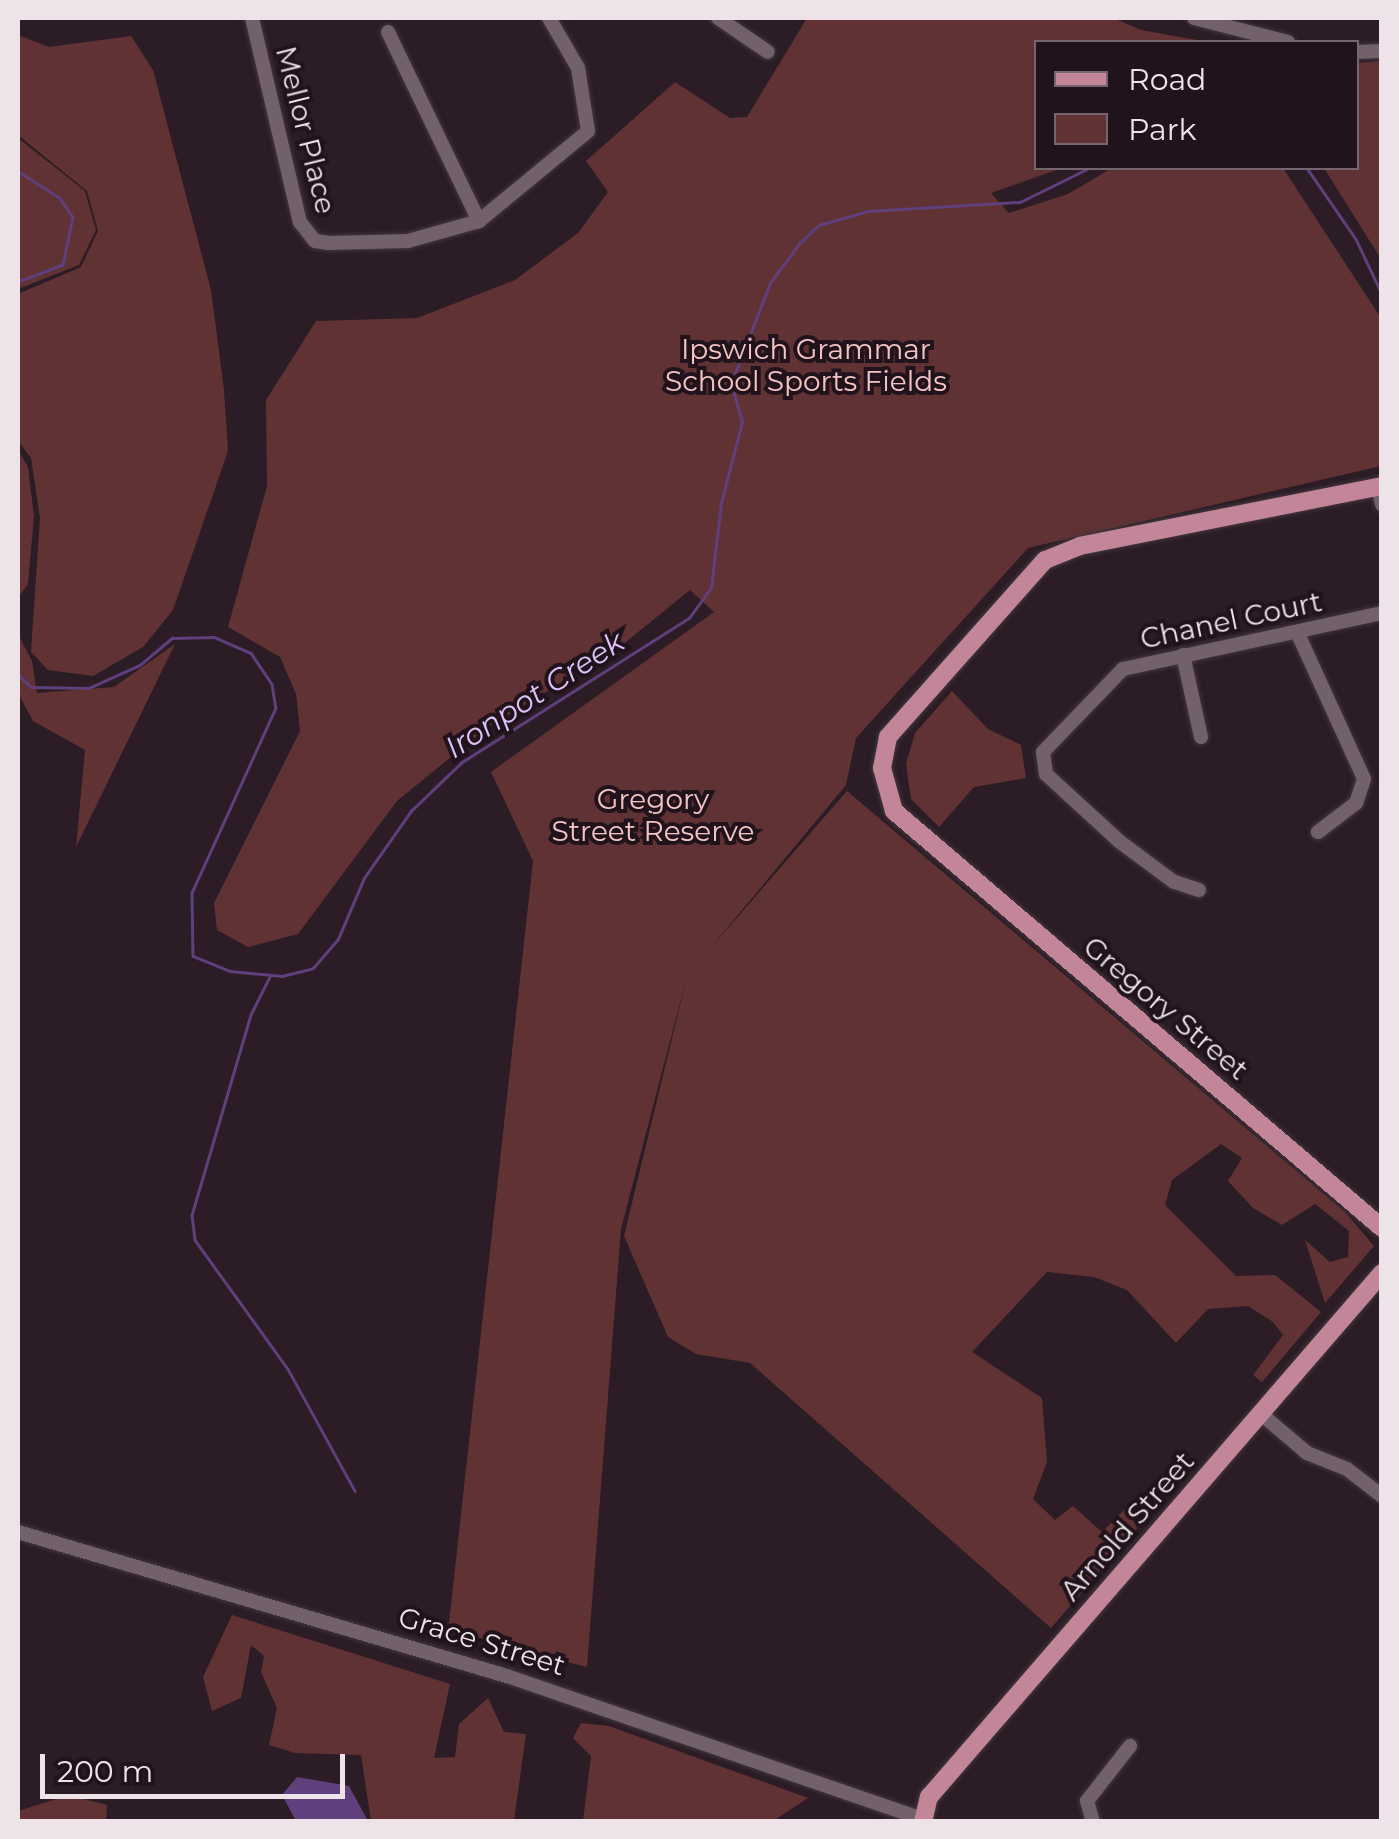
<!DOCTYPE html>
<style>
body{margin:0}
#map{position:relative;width:1399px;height:1839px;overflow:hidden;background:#2b1c25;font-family:Montserrat,sans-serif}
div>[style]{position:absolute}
.green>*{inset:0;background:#613233}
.water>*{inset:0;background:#5f3f7c}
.stream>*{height:2.5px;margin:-1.25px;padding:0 1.25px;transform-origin:1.25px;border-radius:1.25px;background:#5f3f7c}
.roads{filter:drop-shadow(0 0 2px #43373e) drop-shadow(0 0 2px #43373e)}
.minor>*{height:14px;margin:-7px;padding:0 7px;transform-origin:7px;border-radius:7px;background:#72606a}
.major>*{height:18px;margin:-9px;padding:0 9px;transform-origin:9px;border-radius:9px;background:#c28698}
span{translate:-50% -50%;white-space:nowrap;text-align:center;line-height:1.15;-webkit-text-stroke:8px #21131c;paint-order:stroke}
.street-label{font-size:28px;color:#ede3e8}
.park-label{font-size:28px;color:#f3c4c3}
.water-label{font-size:30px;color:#dec3fa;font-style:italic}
.frame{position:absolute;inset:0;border:20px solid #ede3e8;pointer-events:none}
.legend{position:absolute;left:1034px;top:40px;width:325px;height:130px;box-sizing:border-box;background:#21131c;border:2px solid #73666e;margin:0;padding:12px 18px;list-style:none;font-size:30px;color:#ede3e8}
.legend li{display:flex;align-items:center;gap:20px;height:50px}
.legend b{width:50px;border:2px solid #73666e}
.scale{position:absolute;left:40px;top:1754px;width:305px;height:45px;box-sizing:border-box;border:5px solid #ede3e8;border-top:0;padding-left:12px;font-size:30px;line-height:35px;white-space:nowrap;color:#ede3e8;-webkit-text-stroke:8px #21131c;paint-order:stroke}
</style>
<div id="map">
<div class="green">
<div style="clip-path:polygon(807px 18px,1113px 18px,1141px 30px,1208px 42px,1036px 42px,1036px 168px,1062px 168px,991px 193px,1009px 213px,1068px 194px,1112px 168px,1283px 168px,1381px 318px,1381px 466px,1028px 548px,856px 738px,846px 785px,708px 951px,847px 791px,1345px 1212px,1374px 1246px,1325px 1303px,1305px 1240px,1330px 1262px,1348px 1257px,1349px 1231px,1315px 1204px,1282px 1225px,1253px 1208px,1228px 1181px,1242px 1158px,1221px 1144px,1172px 1180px,1165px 1205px,1236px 1276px,1275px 1275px,1321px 1312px,1262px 1382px,1253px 1375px,1283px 1335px,1273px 1322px,1248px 1306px,1208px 1309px,1176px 1343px,1127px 1290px,1094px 1277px,1047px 1272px,972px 1352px,1042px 1398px,1047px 1462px,1033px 1499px,1055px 1520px,1073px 1506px,1102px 1532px,1138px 1496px,1153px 1510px,1051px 1628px,750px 1363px,696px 1354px,668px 1337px,624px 1236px,687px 976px,621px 1229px,587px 1667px,448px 1632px,533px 861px,491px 772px,714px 612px,690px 590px,616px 650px,489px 726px,397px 801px,298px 934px,248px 947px,217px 930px,214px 903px,300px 731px,296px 694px,280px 657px,228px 627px,267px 486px,266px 400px,316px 321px,417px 318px,515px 280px,578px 233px,608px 192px,586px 161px,675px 82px,730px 118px,747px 117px)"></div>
<div style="clip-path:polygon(18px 35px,49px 47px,131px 36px,153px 70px,211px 290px,224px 390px,228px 451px,173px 610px,143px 647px,93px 676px,48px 670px,31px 652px,40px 518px,31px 458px,18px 441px,18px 294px,81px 267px,98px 231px,87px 191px,18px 135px)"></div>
<div style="clip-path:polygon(1381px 61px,1382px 61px,1381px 259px,1324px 168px,1356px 168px,1357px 63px)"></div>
<div style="clip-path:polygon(18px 138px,85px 191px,96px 230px,79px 265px,18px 289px)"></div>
<div style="clip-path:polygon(18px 450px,28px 467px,34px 516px,28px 584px,18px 598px)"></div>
<div style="clip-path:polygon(18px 634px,32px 661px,37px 693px,114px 687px,175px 644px,76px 847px,85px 750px,33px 721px,18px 693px)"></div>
<div style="clip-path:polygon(952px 691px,988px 729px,1021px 745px,1026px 778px,974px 787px,939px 827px,911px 799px,906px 764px,915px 733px)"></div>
<div style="clip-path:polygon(232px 1615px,450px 1684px,434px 1758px,455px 1757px,459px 1724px,488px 1698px,504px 1732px,526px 1734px,514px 1821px,371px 1821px,361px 1755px,295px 1753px,269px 1745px,277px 1708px,261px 1672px,264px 1656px,251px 1645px,241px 1698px,212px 1711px,203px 1677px)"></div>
<div style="clip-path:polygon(581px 1723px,609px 1726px,808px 1798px,773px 1821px,583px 1821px,591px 1756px,573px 1738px)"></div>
<div style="clip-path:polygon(69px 1795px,107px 1805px,106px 1821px,18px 1821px,18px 1811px)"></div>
</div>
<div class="water">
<div style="clip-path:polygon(297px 1777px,349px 1786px,368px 1821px,296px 1821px,282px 1795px)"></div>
</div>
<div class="stream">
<div style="left:1307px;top:168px;width:86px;rotate:55.4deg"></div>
<div style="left:1356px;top:239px;width:61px;rotate:64.7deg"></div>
<div style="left:18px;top:171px;width:50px;rotate:32.7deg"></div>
<div style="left:60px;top:198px;width:23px;rotate:56deg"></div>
<div style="left:73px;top:217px;width:49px;rotate:101.8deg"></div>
<div style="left:63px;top:265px;width:48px;rotate:159.3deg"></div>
<div style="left:18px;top:465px;width:126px;rotate:90deg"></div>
<div style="left:18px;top:674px;width:18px;rotate:45deg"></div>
<div style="left:31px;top:687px;width:58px;rotate:1deg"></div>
<div style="left:89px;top:688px;width:56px;rotate:-24.3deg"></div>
<div style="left:140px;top:665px;width:42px;rotate:-40.2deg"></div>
<div style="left:172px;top:638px;width:42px;rotate:-1.4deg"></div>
<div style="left:214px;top:637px;width:40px;rotate:23.4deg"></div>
<div style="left:251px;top:653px;width:37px;rotate:56deg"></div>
<div style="left:272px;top:684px;width:24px;rotate:81deg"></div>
<div style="left:276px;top:708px;width:203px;rotate:114.4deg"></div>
<div style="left:192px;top:893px;width:63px;rotate:89.1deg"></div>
<div style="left:193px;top:956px;width:40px;rotate:22deg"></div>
<div style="left:230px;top:971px;width:52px;rotate:5.5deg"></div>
<div style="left:282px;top:976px;width:32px;rotate:-14deg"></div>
<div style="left:313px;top:968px;width:38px;rotate:-49deg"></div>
<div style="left:338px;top:939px;width:66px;rotate:-66.9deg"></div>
<div style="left:364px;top:878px;width:82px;rotate:-55deg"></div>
<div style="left:411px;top:811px;width:71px;rotate:-43.9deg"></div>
<div style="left:462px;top:762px;width:269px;rotate:-32.4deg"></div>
<div style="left:689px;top:618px;width:37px;rotate:-54deg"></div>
<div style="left:711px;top:588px;width:86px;rotate:-83.3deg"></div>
<div style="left:721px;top:503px;width:84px;rotate:-75.5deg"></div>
<div style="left:742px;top:422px;width:40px;rotate:-106deg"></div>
<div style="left:731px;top:384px;width:108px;rotate:-68.9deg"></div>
<div style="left:770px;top:283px;width:49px;rotate:-53.4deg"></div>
<div style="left:799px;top:244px;width:28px;rotate:-44deg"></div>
<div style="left:819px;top:225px;width:51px;rotate:-15.9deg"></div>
<div style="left:868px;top:211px;width:152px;rotate:-3.4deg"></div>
<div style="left:1020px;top:202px;width:77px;rotate:-26.2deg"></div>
<div style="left:271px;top:975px;width:45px;rotate:116.6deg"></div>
<div style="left:251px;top:1015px;width:209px;rotate:106.4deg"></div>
<div style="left:192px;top:1215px;width:25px;rotate:83deg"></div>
<div style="left:195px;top:1240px;width:159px;rotate:54.2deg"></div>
<div style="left:288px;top:1369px;width:139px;rotate:61.2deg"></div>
</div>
<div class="roads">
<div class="minor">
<div style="left:252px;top:18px;width:210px;rotate:76.8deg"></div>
<div style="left:300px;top:222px;width:24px;rotate:52deg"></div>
<div style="left:315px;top:241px;width:14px;rotate:8deg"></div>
<div style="left:329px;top:243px;width:79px;rotate:-1.5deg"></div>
<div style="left:408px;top:241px;width:74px;rotate:-15.7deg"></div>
<div style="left:479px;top:221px;width:141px;rotate:-39.5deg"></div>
<div style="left:588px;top:131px;width:64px;rotate:-99deg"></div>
<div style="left:578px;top:68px;width:58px;rotate:-120.1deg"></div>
<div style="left:718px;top:18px;width:60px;rotate:34.2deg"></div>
<div style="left:1194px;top:18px;width:97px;rotate:14.3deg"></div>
<div style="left:388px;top:32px;width:210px;rotate:64.3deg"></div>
<div style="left:1356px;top:52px;width:26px;rotate:-2deg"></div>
<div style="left:1378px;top:487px;width:18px;rotate:77deg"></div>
<div style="left:1298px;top:634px;width:159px;rotate:65.5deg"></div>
<div style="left:1364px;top:779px;width:25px;rotate:108deg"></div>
<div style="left:1356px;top:803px;width:48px;rotate:142.7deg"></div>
<div style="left:1183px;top:655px;width:84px;rotate:77.6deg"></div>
<div style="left:1199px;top:890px;width:26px;rotate:-162deg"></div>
<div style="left:1174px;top:882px;width:69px;rotate:-143.3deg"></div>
<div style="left:1119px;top:841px;width:99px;rotate:-137.5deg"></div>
<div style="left:1046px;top:774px;width:22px;rotate:-98deg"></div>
<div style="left:1043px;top:752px;width:115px;rotate:-46.1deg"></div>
<div style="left:1123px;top:669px;width:265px;rotate:-12.2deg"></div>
<div style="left:1260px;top:1413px;width:62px;rotate:40.4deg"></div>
<div style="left:1307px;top:1453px;width:43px;rotate:21.8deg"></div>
<div style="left:1347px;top:1469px;width:44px;rotate:37.6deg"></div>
<div style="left:18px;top:1532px;width:510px;rotate:16.41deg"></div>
<div style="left:507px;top:1676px;width:439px;rotate:19deg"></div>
<div style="left:1093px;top:1822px;width:22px;rotate:-106deg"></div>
<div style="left:1087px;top:1801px;width:70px;rotate:-52deg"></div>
</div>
<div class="major">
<div style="left:1382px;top:486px;width:308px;rotate:168.8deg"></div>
<div style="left:1080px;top:546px;width:38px;rotate:158deg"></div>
<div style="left:1045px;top:560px;width:237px;rotate:131.6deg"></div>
<div style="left:888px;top:737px;width:32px;rotate:101deg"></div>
<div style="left:882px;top:768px;width:45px;rotate:74.4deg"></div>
<div style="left:894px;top:811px;width:642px;rotate:40.51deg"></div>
<div style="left:923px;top:1822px;width:26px;rotate:-77deg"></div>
<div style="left:929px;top:1797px;width:693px;rotate:-49.16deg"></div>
</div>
</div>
<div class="street-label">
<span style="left:306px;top:130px;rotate:76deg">Mellor Place</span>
<span style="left:1231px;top:620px;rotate:-12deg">Chanel Court</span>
<span style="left:1166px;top:1008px;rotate:40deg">Gregory Street</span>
<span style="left:1127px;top:1526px;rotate:-49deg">Arnold Street</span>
<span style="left:482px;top:1641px;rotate:17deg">Grace Street</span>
</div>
<div class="park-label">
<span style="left:806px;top:365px">Ipswich Grammar<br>School Sports Fields</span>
<span style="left:653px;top:815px">Gregory<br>Street Reserve</span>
</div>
<div class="water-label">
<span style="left:535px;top:695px;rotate:-33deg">Ironpot Creek</span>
</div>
<div class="frame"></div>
<ul class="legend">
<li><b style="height:12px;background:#c28698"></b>Road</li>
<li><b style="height:28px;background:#613233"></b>Park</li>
</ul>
<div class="scale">200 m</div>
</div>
